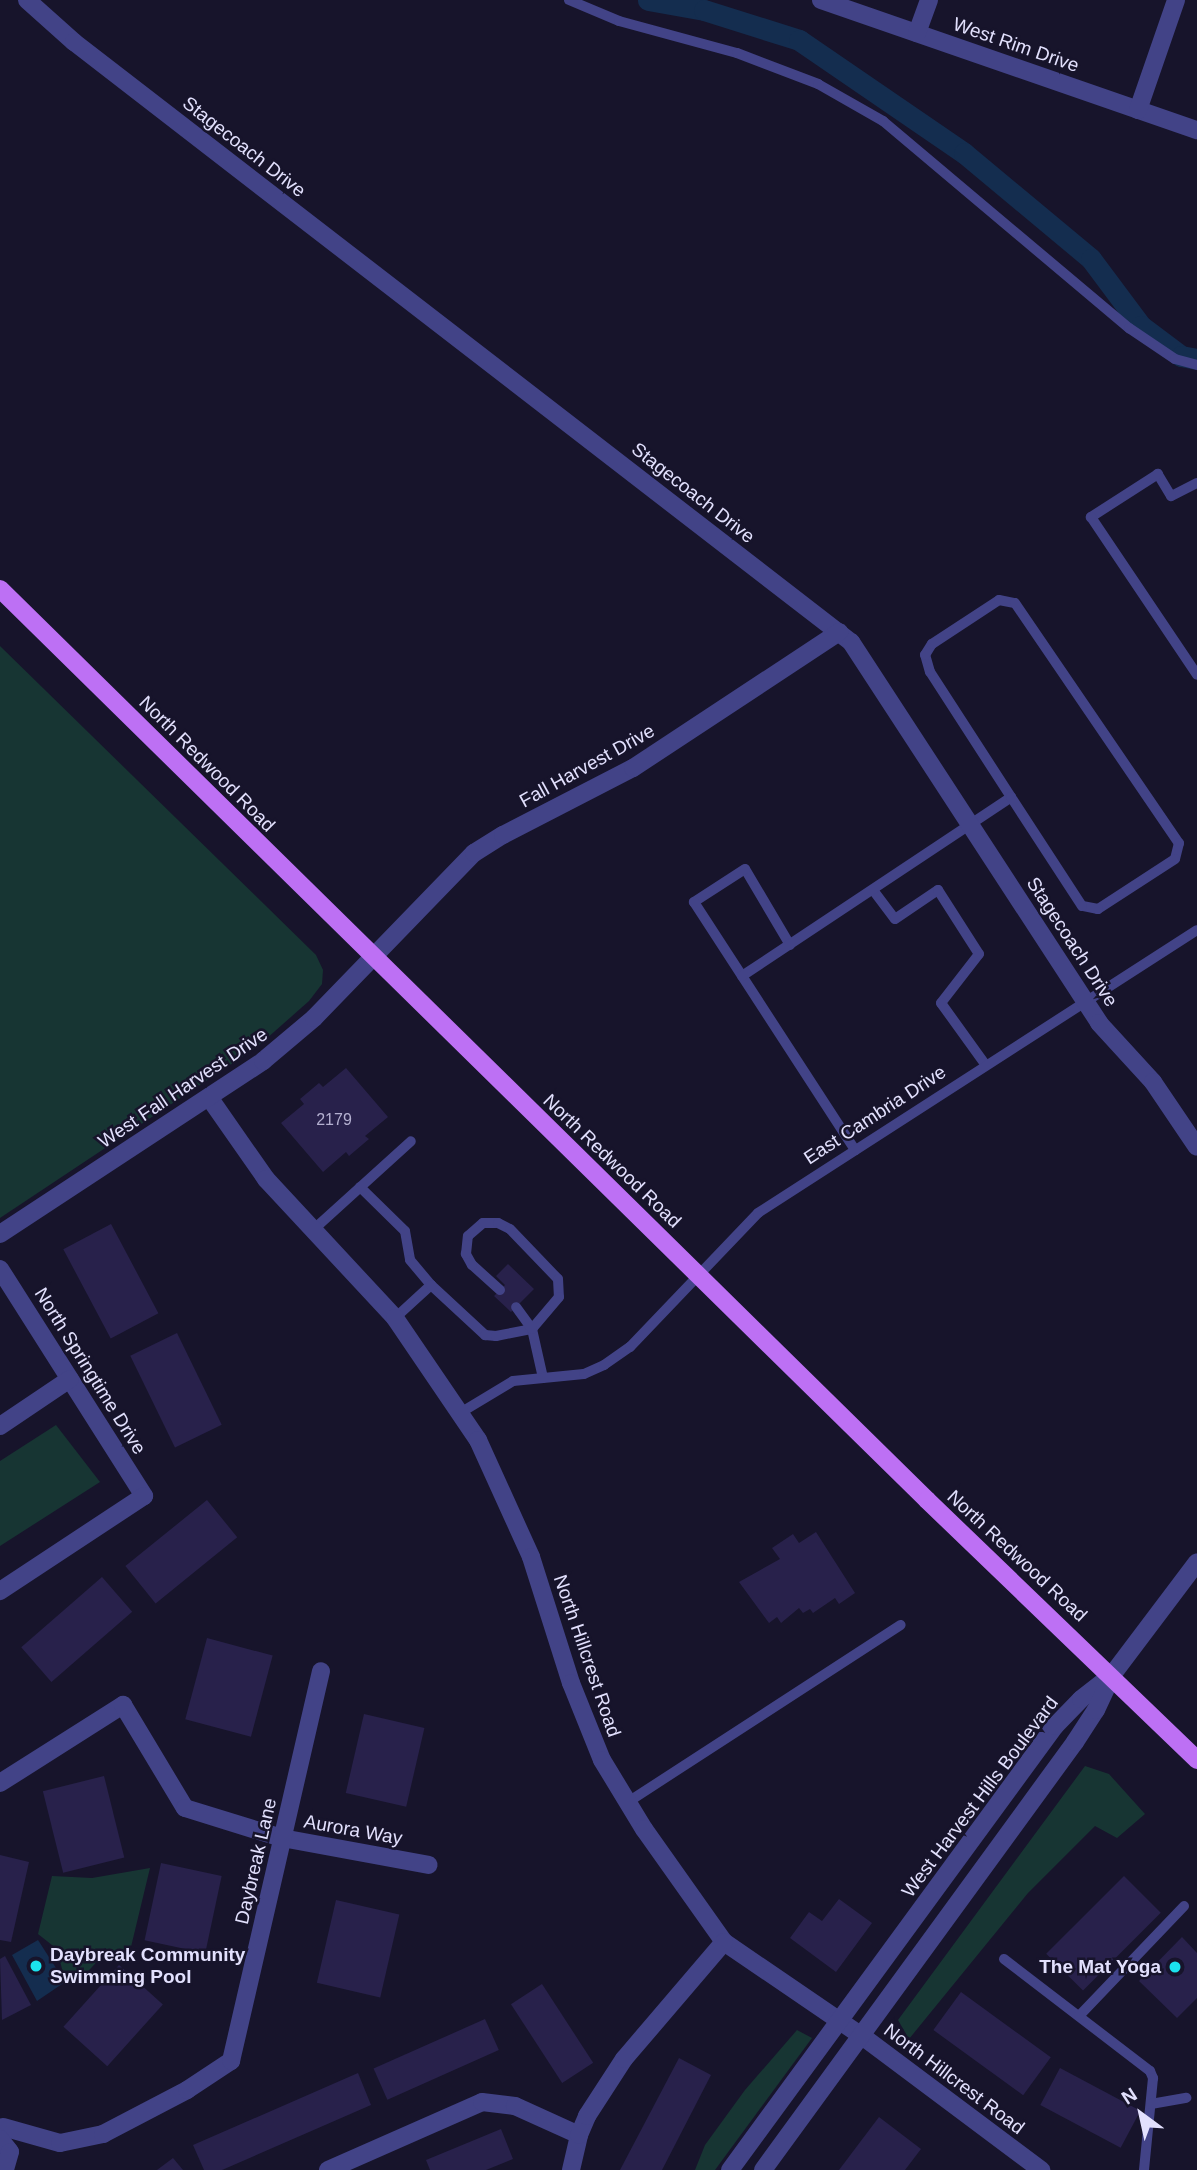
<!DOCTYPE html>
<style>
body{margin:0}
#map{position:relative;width:1197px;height:2170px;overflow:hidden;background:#17142b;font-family:Helvetica,sans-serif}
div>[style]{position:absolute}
.green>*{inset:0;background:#173533}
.water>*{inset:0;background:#142d4f}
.canal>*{height:21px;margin:-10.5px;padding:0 10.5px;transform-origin:10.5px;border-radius:10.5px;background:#142d4f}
.building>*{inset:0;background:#28214b;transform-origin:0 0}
.service>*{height:10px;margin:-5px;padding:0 5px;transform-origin:5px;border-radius:5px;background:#424387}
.minor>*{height:18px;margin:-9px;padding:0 9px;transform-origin:9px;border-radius:9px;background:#424387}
.tertiary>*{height:18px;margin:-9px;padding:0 9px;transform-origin:9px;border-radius:9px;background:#424387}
.primary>*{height:18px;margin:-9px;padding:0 9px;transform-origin:9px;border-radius:9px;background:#bd70f4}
.dots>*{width:19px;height:19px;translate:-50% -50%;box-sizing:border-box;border:4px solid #17142b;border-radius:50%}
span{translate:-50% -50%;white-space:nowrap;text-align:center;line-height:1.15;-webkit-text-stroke:5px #17142b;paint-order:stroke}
.number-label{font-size:16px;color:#b4b0d0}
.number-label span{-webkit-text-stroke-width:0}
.street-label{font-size:19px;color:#e2e0fd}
.poi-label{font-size:19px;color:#e2e0fd;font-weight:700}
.left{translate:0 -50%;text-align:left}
.right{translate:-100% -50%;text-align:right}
.north{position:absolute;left:1106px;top:2079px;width:70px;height:70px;-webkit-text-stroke:5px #17142b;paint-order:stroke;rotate:327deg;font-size:19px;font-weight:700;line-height:28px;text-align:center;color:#e2e0fd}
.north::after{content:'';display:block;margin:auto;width:24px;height:32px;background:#e2e0fd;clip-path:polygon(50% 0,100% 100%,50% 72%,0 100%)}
</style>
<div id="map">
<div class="green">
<div style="clip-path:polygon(0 646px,316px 955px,323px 970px,322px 984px,309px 1001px,257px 1047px,0 1218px)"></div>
<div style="clip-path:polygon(56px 1425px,100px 1482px,0 1546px,0 1461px)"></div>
<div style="clip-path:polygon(1085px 1766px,1109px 1774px,1145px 1814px,1117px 1838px,1095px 1826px,1028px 1893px,909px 2039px,898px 2020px)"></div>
<div style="clip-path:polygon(150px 1868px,130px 1951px,106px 1952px,78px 1982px,74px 1971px,63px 1973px,57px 1949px,38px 1934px,52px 1876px,92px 1878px)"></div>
<div style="clip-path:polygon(797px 2030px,812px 2038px,715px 2170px,695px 2170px,705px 2145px,745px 2090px)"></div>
</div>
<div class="water">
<div style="clip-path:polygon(38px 1940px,65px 1982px,37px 2001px,12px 1955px)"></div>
</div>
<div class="canal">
<div style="left:648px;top:0;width:57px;rotate:10.1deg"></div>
<div style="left:704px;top:10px;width:100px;rotate:17.5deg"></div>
<div style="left:799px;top:40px;width:200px;rotate:34.4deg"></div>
<div style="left:964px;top:153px;width:165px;rotate:39.8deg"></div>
<div style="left:1091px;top:259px;width:84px;rotate:53.3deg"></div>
<div style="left:1141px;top:326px;width:50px;rotate:36.9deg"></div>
<div style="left:1181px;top:356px;width:16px;rotate:11deg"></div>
</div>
<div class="building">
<div style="clip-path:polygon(346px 1068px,388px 1117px,365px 1136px,369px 1139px,349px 1156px,346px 1152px,323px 1172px,281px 1123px,304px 1104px,300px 1099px,319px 1083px,323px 1087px)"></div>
<div style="left:111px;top:1224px;width:101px;height:54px;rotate:62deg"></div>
<div style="clip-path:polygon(508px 1264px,534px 1289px,511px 1312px,494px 1296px,505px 1285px,496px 1276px)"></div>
<div style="left:177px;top:1333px;width:102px;height:52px;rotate:64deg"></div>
<div style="left:207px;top:1500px;width:48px;height:105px;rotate:51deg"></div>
<div style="clip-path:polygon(816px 1532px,855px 1593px,839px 1604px,835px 1598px,813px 1613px,810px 1609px,803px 1613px,799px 1608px,781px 1623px,777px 1617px,769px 1623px,739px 1582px,780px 1559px,772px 1548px,793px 1534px,799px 1543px)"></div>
<div style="left:102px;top:1577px;width:46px;height:107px;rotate:49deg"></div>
<div style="left:207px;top:1638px;width:68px;height:84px;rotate:15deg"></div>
<div style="left:364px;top:1714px;width:62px;height:81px;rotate:13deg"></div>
<div style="left:104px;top:1776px;width:84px;height:63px;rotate:76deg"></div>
<div style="clip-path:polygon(0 1855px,29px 1862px,11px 1942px,0 1940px)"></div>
<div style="left:161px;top:1863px;width:62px;height:79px;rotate:12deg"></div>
<div style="left:1124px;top:1876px;width:52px;height:110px;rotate:45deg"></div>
<div style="clip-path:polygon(839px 1899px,872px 1923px,836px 1972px,790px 1938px,809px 1912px,822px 1921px)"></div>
<div style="left:336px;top:1900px;width:65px;height:85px;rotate:13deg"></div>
<div style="clip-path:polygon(1182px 1937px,1197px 1953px,1197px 1998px,1177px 2018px,1139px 1981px)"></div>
<div style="clip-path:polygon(5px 1956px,31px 2005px,2px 2020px,0 1959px)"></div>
<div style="left:119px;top:1965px;width:59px;height:83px;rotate:42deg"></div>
<div style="left:542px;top:1984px;width:94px;height:37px;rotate:57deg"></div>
<div style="left:961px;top:1992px;width:111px;height:47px;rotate:36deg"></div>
<div style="left:485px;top:2019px;width:34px;height:122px;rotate:66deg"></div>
<div style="clip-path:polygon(679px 2058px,711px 2075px,662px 2170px,620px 2170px)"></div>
<div style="left:1060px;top:2068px;width:91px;height:42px;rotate:28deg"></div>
<div style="clip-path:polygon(358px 2073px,371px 2105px,222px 2170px,204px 2170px,193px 2145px)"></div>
<div style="clip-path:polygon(879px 2117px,921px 2149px,905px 2170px,839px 2170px)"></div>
<div style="clip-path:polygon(501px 2129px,513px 2159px,486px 2170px,430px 2170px,426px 2160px)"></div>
<div style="clip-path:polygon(173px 2158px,183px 2170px,157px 2170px)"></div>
</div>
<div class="service">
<div style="left:569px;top:0;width:54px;rotate:22.8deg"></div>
<div style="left:619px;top:21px;width:122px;rotate:15.2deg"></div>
<div style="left:737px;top:53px;width:87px;rotate:20.9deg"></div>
<div style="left:818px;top:84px;width:75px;rotate:29.6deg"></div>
<div style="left:883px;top:121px;width:322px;rotate:40.1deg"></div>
<div style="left:1129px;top:328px;width:55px;rotate:34deg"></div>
<div style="left:1175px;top:359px;width:23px;rotate:15deg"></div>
<div style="left:1197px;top:483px;width:29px;rotate:153deg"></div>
<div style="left:1171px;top:496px;width:26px;rotate:-121deg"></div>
<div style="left:1158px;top:474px;width:80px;rotate:147.3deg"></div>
<div style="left:1091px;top:517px;width:190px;rotate:56.1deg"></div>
<div style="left:873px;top:890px;width:36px;rotate:53deg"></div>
<div style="left:895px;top:919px;width:52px;rotate:-34deg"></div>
<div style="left:938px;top:890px;width:76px;rotate:57.4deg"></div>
<div style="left:979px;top:954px;width:62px;rotate:127.8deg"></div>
<div style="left:941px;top:1003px;width:75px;rotate:54.2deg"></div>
<div style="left:790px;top:945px;width:88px;rotate:-120.6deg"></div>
<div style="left:745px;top:869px;width:61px;rotate:147.1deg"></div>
<div style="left:694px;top:902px;width:296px;rotate:57deg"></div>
<div style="left:742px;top:976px;width:323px;rotate:-33.6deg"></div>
<div style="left:1011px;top:797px;width:149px;rotate:-122.9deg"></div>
<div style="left:930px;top:672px;width:18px;rotate:-106deg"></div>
<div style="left:925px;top:655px;width:13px;rotate:-58deg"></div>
<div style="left:932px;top:644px;width:80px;rotate:-33.3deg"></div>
<div style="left:999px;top:600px;width:16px;rotate:11deg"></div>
<div style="left:1015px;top:603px;width:291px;rotate:55.7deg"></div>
<div style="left:1179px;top:843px;width:16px;rotate:104deg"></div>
<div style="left:1175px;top:859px;width:92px;rotate:147deg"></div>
<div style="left:1098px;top:909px;width:16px;rotate:-169deg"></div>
<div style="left:1082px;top:906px;width:130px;rotate:-123.1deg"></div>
<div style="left:360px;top:1187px;width:63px;rotate:44.4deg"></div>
<div style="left:405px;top:1231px;width:29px;rotate:80deg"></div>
<div style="left:410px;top:1260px;width:33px;rotate:50deg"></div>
<div style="left:431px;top:1285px;width:49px;rotate:137.5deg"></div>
<div style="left:313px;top:1230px;width:132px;rotate:-42.2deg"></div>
<div style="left:431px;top:1285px;width:74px;rotate:42.8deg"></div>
<div style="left:485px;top:1335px;width:11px;rotate:5deg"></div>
<div style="left:496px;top:1336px;width:37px;rotate:-11deg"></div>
<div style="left:532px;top:1329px;width:50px;rotate:77.3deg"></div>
<div style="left:500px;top:1290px;width:38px;rotate:-138deg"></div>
<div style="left:472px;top:1265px;width:13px;rotate:-119deg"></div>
<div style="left:466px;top:1254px;width:18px;rotate:-84deg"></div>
<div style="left:468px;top:1236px;width:20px;rotate:-41deg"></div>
<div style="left:483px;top:1223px;width:15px"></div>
<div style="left:498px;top:1223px;width:13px;rotate:27deg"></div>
<div style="left:510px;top:1229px;width:69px;rotate:46.2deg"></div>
<div style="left:558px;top:1279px;width:18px;rotate:87deg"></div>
<div style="left:559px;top:1297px;width:42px;rotate:130.2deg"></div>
<div style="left:532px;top:1329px;width:27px;rotate:-126deg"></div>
<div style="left:460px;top:1413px;width:62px;rotate:-31.1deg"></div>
<div style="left:513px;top:1381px;width:71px;rotate:-5.6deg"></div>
<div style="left:584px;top:1374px;width:22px;rotate:-24deg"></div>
<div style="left:604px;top:1365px;width:32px;rotate:-35deg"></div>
<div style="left:630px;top:1347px;width:185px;rotate:-46.3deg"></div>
<div style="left:758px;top:1213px;width:522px;rotate:-32.81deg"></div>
<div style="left:628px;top:1802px;width:325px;rotate:-33deg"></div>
<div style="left:1004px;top:1959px;width:184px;rotate:37.5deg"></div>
<div style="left:1150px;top:2071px;width:8px;rotate:67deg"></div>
<div style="left:1153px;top:2078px;width:92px;rotate:95.6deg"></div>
<div style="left:1079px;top:2016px;width:152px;rotate:-46.3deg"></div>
<div style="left:1151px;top:2104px;width:36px;rotate:-10deg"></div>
</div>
<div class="minor">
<div style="left:27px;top:0;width:63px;rotate:41.8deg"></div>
<div style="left:74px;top:42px;width:982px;rotate:37.68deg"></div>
<div style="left:851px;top:642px;width:455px;rotate:56.9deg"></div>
<div style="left:1099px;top:1023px;width:80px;rotate:47.5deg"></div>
<div style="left:1153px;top:1082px;width:78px;rotate:55.9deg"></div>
<div style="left:821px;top:0;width:398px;rotate:19.1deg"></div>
<div style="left:917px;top:33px;width:35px;rotate:-70deg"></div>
<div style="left:1138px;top:110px;width:116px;rotate:-70.9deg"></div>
<div style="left:213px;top:1103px;width:93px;rotate:55.1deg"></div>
<div style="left:266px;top:1179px;width:190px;rotate:47.1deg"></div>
<div style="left:395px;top:1318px;width:148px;rotate:55.8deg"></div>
<div style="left:478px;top:1440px;width:128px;rotate:65.6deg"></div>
<div style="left:531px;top:1557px;width:132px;rotate:72.4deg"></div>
<div style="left:571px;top:1683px;width:83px;rotate:68.1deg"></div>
<div style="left:602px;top:1760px;width:81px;rotate:58.7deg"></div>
<div style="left:644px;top:1829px;width:138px;rotate:54.7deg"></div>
<div style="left:724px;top:1942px;width:167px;rotate:34.3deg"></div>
<div style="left:862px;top:2036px;width:224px;rotate:36.8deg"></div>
<div style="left:0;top:1234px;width:315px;rotate:-33.3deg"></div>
<div style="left:263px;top:1061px;width:67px;rotate:-40.1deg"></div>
<div style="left:314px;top:1018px;width:230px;rotate:-45.9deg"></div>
<div style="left:474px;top:853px;width:34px;rotate:-32deg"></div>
<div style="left:503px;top:835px;width:146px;rotate:-27.3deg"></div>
<div style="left:633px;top:768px;width:247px;rotate:-33.4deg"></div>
<div style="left:0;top:1269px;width:269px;rotate:57.6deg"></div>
<div style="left:144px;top:1496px;width:173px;rotate:146.6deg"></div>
<div style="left:0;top:1426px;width:84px;rotate:-33.9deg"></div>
<div style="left:1112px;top:1675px;width:141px;rotate:-53deg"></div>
<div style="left:0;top:1783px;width:146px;rotate:-32.4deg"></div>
<div style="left:123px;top:1705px;width:120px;rotate:59deg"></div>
<div style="left:185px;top:1808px;width:102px;rotate:17.2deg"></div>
<div style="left:282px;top:1838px;width:149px;rotate:10.4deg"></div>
<div style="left:3px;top:2127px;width:59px;rotate:15.7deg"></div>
<div style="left:60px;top:2143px;width:44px;rotate:-11.8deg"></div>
<div style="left:103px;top:2134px;width:95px;rotate:-27.6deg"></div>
<div style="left:187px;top:2090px;width:53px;rotate:-33.4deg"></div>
<div style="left:231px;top:2061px;width:400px;rotate:-77deg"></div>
<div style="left:0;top:2139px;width:16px;rotate:52deg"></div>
<div style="left:10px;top:2152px;width:19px;rotate:106deg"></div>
<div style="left:328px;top:2170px;width:168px;rotate:-23.8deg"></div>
<div style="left:482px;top:2102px;width:33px;rotate:7deg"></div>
<div style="left:515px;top:2106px;width:70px;rotate:24.4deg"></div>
<div style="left:571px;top:2170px;width:36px;rotate:-77deg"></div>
<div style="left:579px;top:2135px;width:21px;rotate:-67deg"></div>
<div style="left:587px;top:2116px;width:68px;rotate:-57deg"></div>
<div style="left:624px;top:2059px;width:154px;rotate:-49.5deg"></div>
</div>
<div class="tertiary">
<div style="left:730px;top:2170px;width:550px;rotate:-53.8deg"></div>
<div style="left:1055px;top:1726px;width:37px;rotate:-46deg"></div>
<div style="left:1081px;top:1699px;width:39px;rotate:-38deg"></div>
<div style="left:763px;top:2170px;width:530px;rotate:-53.91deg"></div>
<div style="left:1075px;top:1742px;width:38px;rotate:-57deg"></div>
<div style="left:1096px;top:1710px;width:38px;rotate:-65deg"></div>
</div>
<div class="primary">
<div style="left:0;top:589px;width:1300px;rotate:44.5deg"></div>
<div style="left:927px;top:1500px;width:375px;rotate:43.9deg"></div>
</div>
<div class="dots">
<div style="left:36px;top:1966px;background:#1be2ee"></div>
<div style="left:1175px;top:1967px;background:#1be2ee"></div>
</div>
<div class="number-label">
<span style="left:334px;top:1120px">2179</span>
</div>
<div class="street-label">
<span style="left:1016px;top:45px;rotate:19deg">West Rim Drive</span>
<span style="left:244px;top:147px;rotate:38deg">Stagecoach Drive</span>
<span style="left:693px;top:493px;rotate:38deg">Stagecoach Drive</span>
<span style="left:207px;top:764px;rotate:45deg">North Redwood Road</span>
<span style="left:587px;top:766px;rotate:-29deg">Fall Harvest Drive</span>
<span style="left:1072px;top:942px;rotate:57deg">Stagecoach Drive</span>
<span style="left:183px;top:1088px;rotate:-34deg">West Fall Harvest Drive</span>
<span style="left:875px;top:1115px;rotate:-33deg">East Cambria Drive</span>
<span style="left:612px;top:1161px;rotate:44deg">North Redwood Road</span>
<span style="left:90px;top:1371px;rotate:58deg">North Springtime Drive</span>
<span style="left:1017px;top:1556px;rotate:43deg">North Redwood Road</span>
<span style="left:587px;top:1656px;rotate:71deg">North Hillcrest Road</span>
<span style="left:980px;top:1797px;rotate:-53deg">West Harvest Hills Boulevard</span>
<span style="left:353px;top:1830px;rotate:10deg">Aurora Way</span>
<span style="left:256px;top:1861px;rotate:-77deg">Daybreak Lane</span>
<span style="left:954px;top:2079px;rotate:37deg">North Hillcrest Road</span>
</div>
<div class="poi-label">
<span class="left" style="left:50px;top:1966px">Daybreak Community<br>Swimming Pool</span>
<span class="right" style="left:1161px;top:1967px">The Mat Yoga</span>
</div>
<div class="north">N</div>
</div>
